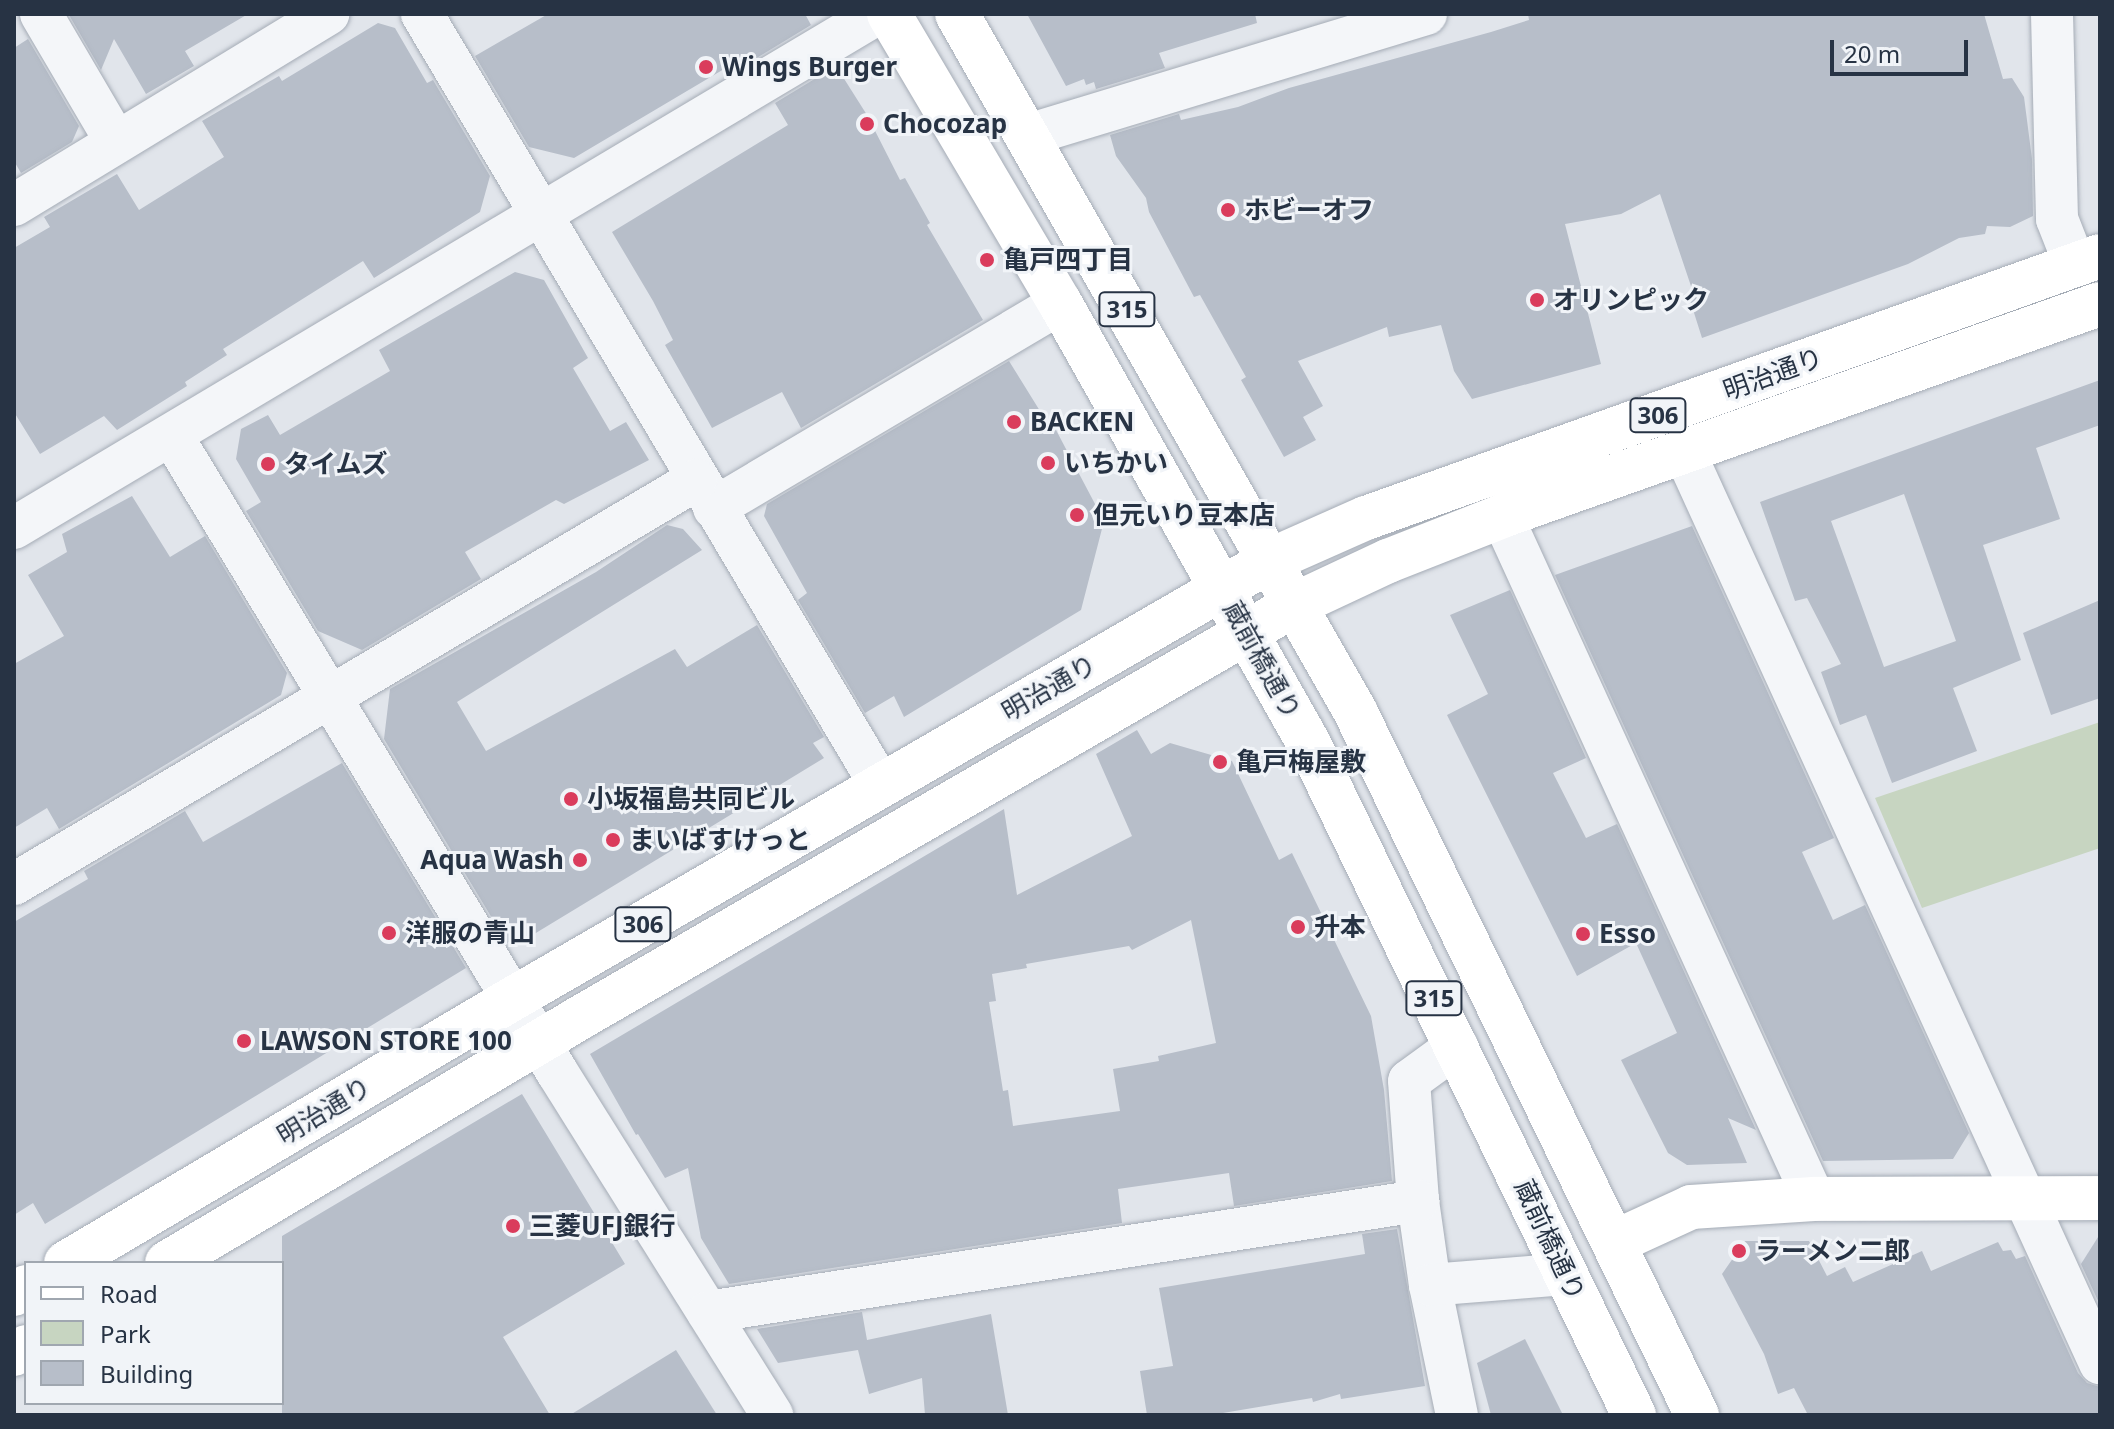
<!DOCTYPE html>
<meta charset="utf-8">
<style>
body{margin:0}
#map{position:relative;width:2114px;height:1429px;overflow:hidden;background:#e1e5eb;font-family:"Noto Sans","Noto Sans JP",sans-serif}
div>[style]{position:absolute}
.green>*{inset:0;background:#c7d5c1}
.building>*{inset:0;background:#b7bec9}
.roads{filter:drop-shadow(0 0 2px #a5acb6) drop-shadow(0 0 2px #a5acb6)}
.street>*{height:42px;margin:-21px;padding:0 21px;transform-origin:21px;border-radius:21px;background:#f4f6f9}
.secondary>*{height:44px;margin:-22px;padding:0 22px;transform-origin:22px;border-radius:22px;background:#fff}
.primary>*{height:44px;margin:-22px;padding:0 22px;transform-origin:22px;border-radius:22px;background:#fff}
.dots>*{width:22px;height:22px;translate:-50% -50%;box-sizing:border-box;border:4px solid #f1f4f8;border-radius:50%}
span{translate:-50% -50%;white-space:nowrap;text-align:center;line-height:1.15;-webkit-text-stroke:6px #f1f4f8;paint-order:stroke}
.shield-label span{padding:2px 6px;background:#f1f4f8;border:2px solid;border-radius:6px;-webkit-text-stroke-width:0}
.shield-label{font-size:24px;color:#273344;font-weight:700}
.poi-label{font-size:26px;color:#273344;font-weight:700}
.left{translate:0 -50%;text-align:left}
.right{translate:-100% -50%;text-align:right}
.street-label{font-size:26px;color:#273344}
.frame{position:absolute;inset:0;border:16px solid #273344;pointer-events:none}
.legend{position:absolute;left:24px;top:1261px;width:260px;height:144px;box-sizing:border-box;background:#f1f4f8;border:2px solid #a0a7b0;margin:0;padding:10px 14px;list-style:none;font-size:24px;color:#273344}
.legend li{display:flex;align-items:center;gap:16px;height:40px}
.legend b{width:40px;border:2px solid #a0a7b0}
.scale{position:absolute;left:1830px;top:40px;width:138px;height:36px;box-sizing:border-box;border:4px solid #273344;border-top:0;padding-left:10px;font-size:24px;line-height:28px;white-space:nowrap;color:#273344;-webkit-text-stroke:6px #f1f4f8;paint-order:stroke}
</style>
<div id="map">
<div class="green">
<div style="clip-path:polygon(2100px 722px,2100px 848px,1922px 908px,1875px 798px)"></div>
</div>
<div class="building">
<div style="clip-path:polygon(248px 14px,185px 51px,194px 66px,146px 94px,114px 39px,101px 70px,69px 15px)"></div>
<div style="clip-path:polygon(548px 14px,805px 14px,811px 25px,750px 62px,746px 56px,574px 158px,529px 147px,475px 56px)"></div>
<div style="clip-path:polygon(1027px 14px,1255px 14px,1257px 23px,1159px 53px,1165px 68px,1096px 89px,1094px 82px,1086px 85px,1084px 79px,1066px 86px)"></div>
<div style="clip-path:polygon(1528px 14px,1984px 14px,2003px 79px,2012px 78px,2024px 97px,2032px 159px,2033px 216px,2010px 227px,1987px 226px,1985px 234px,1959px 238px,1908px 264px,1702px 338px,1689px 297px,1694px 295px,1660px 194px,1621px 214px,1565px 224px,1601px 364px,1472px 399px,1454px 371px,1441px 325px,1389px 337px,1387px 327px,1298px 361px,1323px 406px,1303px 417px,1316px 440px,1284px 457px,1241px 380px,1246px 377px,1200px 295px,1194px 297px,1149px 212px,1146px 198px,1116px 156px,1110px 135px,1179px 114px,1181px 120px,1238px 107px,1289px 88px,1491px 32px,1529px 20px)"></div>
<div style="clip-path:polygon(378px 23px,395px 28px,427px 83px,433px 80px,490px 176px,480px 212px,374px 278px,363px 261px,223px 349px,227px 355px,185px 382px,187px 386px,117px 430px,104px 416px,40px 454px,14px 412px,14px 248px,50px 227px,44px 217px,117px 174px,139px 210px,224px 157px,202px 121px,279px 76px,282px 81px)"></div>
<div style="clip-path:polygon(28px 39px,79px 126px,72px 142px,21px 173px,14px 161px,14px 48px)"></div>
<div style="clip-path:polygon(836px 66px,867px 115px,900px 180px,905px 178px,930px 223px,927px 225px,983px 320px,801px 428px,782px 392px,712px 428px,665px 345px,673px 340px,653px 301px,612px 232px,788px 125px,775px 103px)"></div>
<div style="clip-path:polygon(515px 272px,544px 280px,588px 358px,573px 368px,610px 431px,626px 422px,649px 460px,564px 504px,556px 500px,465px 552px,481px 579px,362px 650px,318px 631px,246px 511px,261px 502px,236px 459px,241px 429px,268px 415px,280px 435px,390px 371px,379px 350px)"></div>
<div style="clip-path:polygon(1009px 361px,1053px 432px,1056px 430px,1104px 521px,1081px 610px,904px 717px,894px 696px,865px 713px,798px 600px,807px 593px,764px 516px,767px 504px)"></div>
<div style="clip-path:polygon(evenodd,2100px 380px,2100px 425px,2036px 448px,2060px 519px,1983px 545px,2021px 660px,1953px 688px,1977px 751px,1892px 783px,1866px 715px,1840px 725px,1821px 672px,1841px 664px,1807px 598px,1795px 601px,1760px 502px,2100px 380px,1904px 494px,1956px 641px,1884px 667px,1831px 521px,1904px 494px)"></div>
<div style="clip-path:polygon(132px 496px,170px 557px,205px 536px,287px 673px,281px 695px,59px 829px,47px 808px,14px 828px,14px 664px,64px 636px,28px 575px,67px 552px,62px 534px)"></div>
<div style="clip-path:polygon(667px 525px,683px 529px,702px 550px,457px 702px,486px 751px,675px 649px,687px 667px,757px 625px,824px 737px,813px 743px,824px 758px,521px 942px,517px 937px,507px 943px,384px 739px,390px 689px,596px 572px)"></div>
<div style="clip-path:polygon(1692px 526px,1834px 838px,1802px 852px,1833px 920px,1865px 905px,1969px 1133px,1953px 1159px,1823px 1161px,1555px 575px)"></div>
<div style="clip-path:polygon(1510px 590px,1586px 758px,1553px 773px,1586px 838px,1617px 824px,1756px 1130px,1728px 1118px,1747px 1163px,1687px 1165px,1668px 1153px,1621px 1060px,1677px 1033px,1636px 943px,1577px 976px,1447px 715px,1488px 694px,1450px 615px)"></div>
<div style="clip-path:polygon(2100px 600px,2100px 698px,2051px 715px,2023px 633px)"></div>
<div style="clip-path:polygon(evenodd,1137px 730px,1151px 754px,1170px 743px,1232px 761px,1279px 860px,1292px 853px,1371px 1016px,1384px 1090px,1392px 1181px,1234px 1206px,1229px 1173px,1118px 1189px,1122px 1223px,729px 1284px,701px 1238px,688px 1168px,665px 1178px,638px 1134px,636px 1135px,590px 1054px,1004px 809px,1017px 895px,1132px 836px,1096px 754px,1137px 730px,1191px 920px,1216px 1043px,1158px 1056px,1159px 1061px,1113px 1069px,1120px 1111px,1013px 1126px,1008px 1090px,1003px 1091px,989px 1002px,996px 1001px,992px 974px,1027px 968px,1026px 964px,1129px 946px,1132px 950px,1191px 920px)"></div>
<div style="clip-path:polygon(342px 763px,466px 968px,45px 1224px,33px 1203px,14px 1215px,14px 922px,88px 879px,84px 871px,185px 811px,203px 842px)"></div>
<div style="clip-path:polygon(522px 1094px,625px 1264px,503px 1337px,550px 1415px,282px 1415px,282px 1236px)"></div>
<div style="clip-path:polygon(1397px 1229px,1425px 1386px,1341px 1399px,1340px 1394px,1313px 1402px,1312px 1398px,1211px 1415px,1147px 1415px,1140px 1371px,1173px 1366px,1159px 1288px,1365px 1254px,1362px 1234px)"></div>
<div style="clip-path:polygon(2100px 1234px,2100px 1305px,2081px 1264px)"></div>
<div style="clip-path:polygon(1745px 1241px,1809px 1241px,1827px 1276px,1845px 1267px,1853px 1282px,1922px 1251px,1931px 1271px,1998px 1242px,2003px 1251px,2011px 1250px,2016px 1259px,2025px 1256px,2078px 1373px,2087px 1383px,2100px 1387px,2100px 1415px,1808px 1415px,1794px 1388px,1778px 1394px,1764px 1354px,1722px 1274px)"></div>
<div style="clip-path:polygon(862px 1312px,867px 1340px,991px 1314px,1008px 1415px,925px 1415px,922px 1378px,869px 1394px,858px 1350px,778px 1363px,757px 1329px)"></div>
<div style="clip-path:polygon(1525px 1339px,1563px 1415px,1491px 1415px,1477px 1363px)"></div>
<div style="clip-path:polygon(676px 1350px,717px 1415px,570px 1415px)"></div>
</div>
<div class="roads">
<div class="street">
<div style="left:41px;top:14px;width:148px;rotate:59.6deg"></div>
<div style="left:422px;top:14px;width:898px;rotate:59.27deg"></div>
<div style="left:2052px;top:14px;width:205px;rotate:88.6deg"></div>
<div style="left:2057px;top:219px;width:49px;rotate:68.6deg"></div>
<div style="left:1028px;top:135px;width:416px;rotate:-16.9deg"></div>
<div style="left:14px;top:205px;width:368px;rotate:-31.3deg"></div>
<div style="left:172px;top:436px;width:743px;rotate:58.81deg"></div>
<div style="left:557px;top:1072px;width:405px;rotate:57.9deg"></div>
<div style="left:1683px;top:449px;width:1005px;rotate:65.48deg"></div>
<div style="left:714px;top:508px;width:402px;rotate:-30.6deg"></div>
<div style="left:1502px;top:516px;width:751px;rotate:65.45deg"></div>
<div style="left:14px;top:528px;width:1004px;rotate:-30.78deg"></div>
<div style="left:14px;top:884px;width:793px;rotate:-30.64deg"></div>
<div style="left:1457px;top:1046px;width:59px;rotate:143.9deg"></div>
<div style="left:1409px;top:1081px;width:120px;rotate:85.7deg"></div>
<div style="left:1418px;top:1201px;width:85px;rotate:81.9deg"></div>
<div style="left:1430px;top:1285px;width:133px;rotate:78.3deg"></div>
<div style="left:1430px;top:1285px;width:136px;rotate:-4.6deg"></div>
<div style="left:708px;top:1312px;width:719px;rotate:-8.89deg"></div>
</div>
<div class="secondary">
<div style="left:1615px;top:1242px;width:84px;rotate:-24.7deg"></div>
<div style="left:1691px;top:1207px;width:123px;rotate:-3.7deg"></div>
<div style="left:1814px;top:1199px;width:286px;rotate:-0.2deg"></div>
</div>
<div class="primary">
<div style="left:889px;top:14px;width:336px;rotate:59.4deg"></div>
<div style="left:1060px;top:303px;width:504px;rotate:60.54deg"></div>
<div style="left:1308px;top:742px;width:748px;rotate:64.15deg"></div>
<div style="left:957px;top:14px;width:803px;rotate:60.27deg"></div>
<div style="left:1355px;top:711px;width:783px;rotate:64.09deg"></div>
<div style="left:66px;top:1263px;width:521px;rotate:-30.61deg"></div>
<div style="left:514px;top:998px;width:875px;rotate:-30.05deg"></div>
<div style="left:1271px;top:560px;width:104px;rotate:-23.9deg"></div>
<div style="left:1366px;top:518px;width:779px;rotate:-19.64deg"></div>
<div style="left:167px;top:1263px;width:476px;rotate:-30.7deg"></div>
<div style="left:576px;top:1020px;width:832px;rotate:-30.02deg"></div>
<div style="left:1296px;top:604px;width:102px;rotate:-25.1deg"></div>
<div style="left:1388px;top:561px;width:123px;rotate:-21.5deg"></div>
<div style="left:1502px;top:516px;width:634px;rotate:-19.52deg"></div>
<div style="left:14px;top:1294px;width:14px;rotate:-30deg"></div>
<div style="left:14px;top:1354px;width:14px;rotate:-30deg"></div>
</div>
</div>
<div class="dots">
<div style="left:706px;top:67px;background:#da3c5c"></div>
<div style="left:867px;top:124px;background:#da3c5c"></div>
<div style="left:1228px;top:210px;background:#da3c5c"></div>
<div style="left:987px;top:260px;background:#da3c5c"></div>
<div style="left:1537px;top:300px;background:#da3c5c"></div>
<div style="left:1014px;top:422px;background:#da3c5c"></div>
<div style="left:1048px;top:463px;background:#da3c5c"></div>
<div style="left:268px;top:464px;background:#da3c5c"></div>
<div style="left:1077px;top:515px;background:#da3c5c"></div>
<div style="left:1220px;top:762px;background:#da3c5c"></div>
<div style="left:571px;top:799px;background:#da3c5c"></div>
<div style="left:613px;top:840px;background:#da3c5c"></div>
<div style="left:580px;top:860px;background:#da3c5c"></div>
<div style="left:1298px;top:927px;background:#da3c5c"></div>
<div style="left:389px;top:933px;background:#da3c5c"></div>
<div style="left:1583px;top:934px;background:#da3c5c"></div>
<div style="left:244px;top:1041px;background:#da3c5c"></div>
<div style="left:513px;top:1226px;background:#da3c5c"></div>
<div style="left:1739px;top:1251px;background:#da3c5c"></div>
</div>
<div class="shield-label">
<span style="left:1127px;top:309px">315</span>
<span style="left:1658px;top:415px">306</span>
<span style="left:643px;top:924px">306</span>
<span style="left:1434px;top:998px">315</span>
</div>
<div class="poi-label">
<span class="left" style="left:722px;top:67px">Wings Burger</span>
<span class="left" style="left:883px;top:124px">Chocozap</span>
<span class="left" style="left:1244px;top:210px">ホビーオフ</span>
<span class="left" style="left:1003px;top:260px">亀戸四丁目</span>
<span class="left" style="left:1553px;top:300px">オリンピック</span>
<span class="left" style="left:1030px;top:422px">BACKEN</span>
<span class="left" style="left:1064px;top:463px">いちかい</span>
<span class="left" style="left:284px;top:464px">タイムズ</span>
<span class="left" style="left:1093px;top:515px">但元いり豆本店</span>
<span class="left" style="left:1236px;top:762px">亀戸梅屋敷</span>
<span class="left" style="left:587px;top:799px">小坂福島共同ビル</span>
<span class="left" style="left:629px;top:840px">まいばすけっと</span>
<span class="right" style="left:564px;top:860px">Aqua Wash</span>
<span class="left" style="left:1314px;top:927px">升本</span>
<span class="left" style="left:405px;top:933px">洋服の青山</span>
<span class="left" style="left:1599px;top:934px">Esso</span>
<span class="left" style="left:260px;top:1041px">LAWSON STORE 100</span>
<span class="left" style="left:529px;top:1226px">三菱UFJ銀行</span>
<span class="left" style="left:1755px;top:1251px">ラーメン二郎</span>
</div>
<div class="street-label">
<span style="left:1773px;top:374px;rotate:-20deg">明治通り</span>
<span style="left:1262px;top:660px;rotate:61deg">蔵前橋通り</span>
<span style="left:1049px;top:688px;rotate:-30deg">明治通り</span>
<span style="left:324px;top:1111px;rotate:-31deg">明治通り</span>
<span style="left:1550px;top:1240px;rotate:65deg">蔵前橋通り</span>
</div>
<div class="frame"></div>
<ul class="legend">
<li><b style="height:10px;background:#fff"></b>Road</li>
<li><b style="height:22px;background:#c7d5c1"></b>Park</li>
<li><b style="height:22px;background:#b7bec9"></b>Building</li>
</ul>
<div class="scale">20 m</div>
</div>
